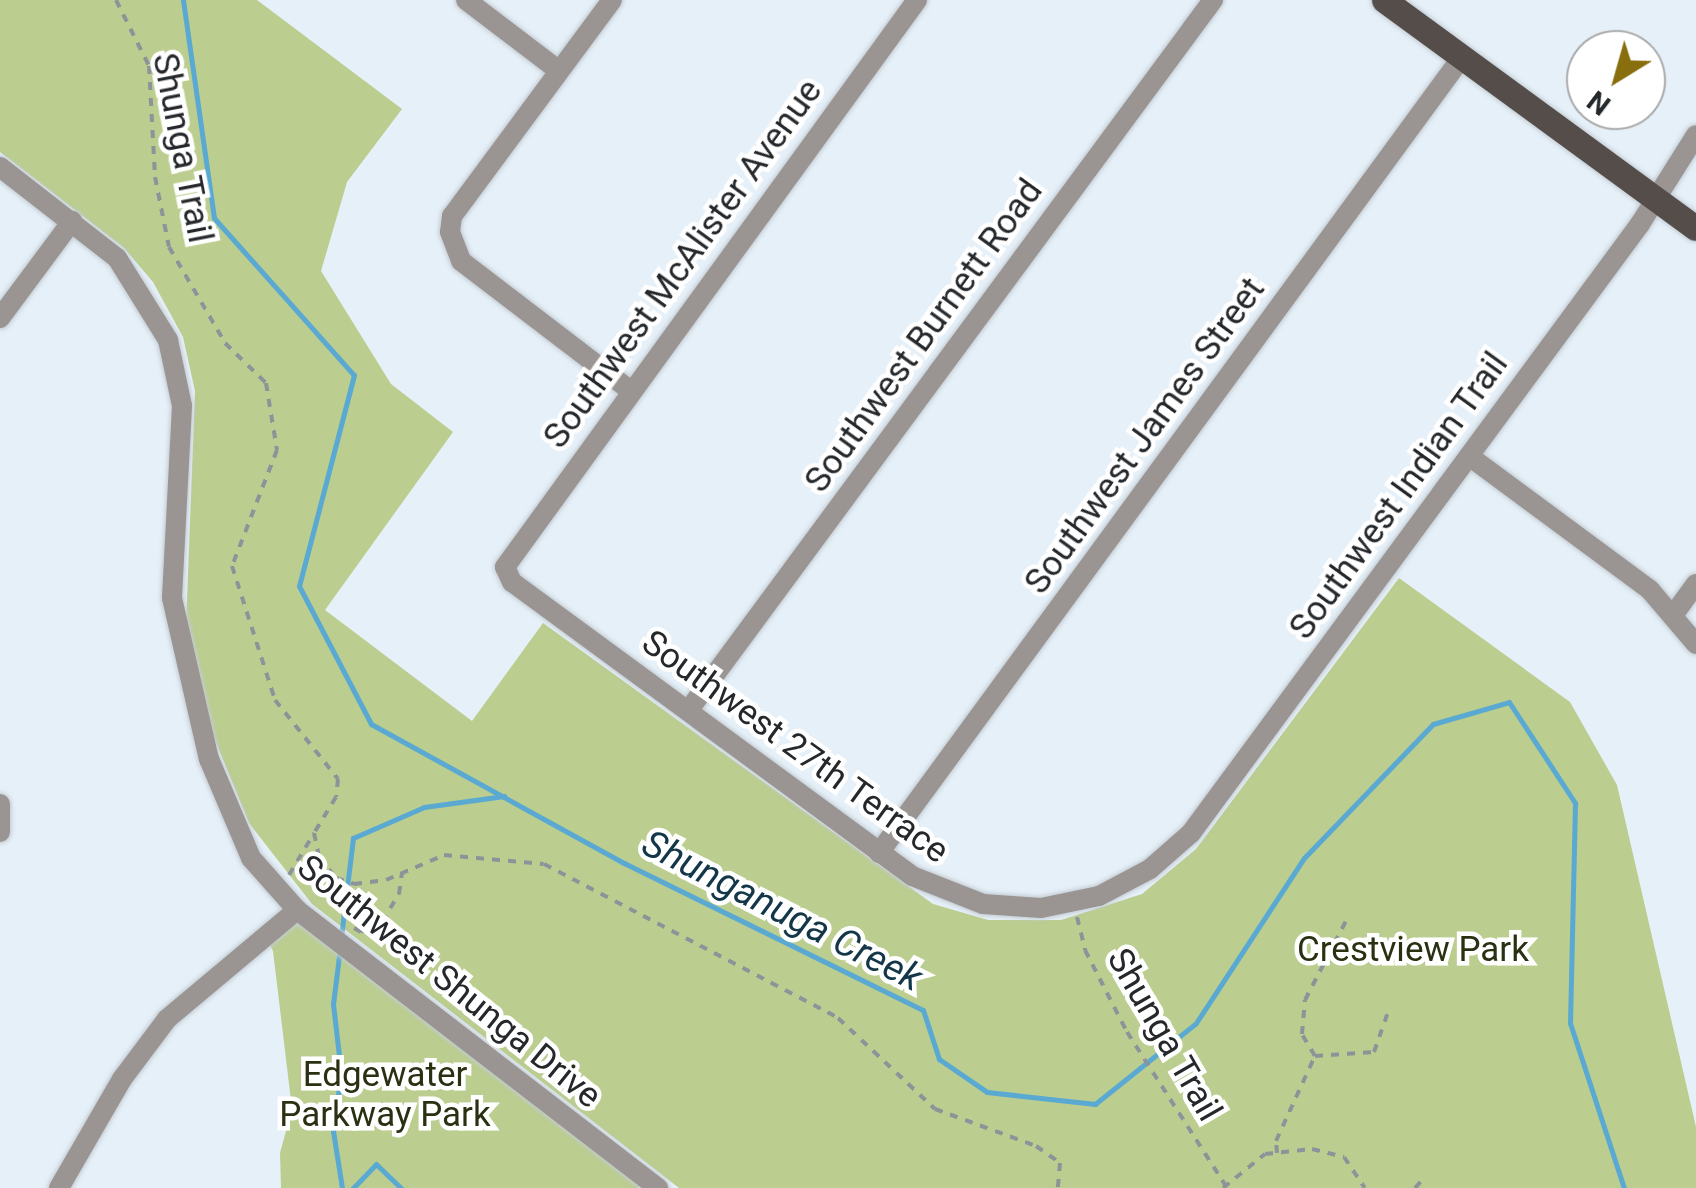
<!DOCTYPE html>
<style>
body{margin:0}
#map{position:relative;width:1696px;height:1188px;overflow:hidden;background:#e6f0f8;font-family:Roboto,sans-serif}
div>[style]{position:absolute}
.green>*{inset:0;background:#bbcd8f}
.stream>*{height:5px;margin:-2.5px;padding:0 2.5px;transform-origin:2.5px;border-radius:2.5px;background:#59a9d3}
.path>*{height:4px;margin-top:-2px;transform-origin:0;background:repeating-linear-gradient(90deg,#8d9499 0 8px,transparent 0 16px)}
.roads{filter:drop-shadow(0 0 2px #c3ccd3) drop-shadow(0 0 2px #c3ccd3)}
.minor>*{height:20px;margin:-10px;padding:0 10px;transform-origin:10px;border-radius:10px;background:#9a9592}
.major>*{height:25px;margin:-12.5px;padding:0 12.5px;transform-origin:12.5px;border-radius:12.5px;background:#554d49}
span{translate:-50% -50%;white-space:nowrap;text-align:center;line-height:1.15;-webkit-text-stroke:9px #fff;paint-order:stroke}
.street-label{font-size:35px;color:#25282b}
.park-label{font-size:35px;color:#2a3112}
.water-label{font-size:38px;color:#133749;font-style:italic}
.north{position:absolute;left:1566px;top:30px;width:100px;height:100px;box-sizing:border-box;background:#fff;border:2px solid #a8a9aa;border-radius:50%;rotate:217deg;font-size:28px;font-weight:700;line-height:40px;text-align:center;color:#25282b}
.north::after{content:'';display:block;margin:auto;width:35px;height:45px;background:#896e0e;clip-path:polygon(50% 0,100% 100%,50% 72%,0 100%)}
</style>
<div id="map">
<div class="green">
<div style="clip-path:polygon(0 0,257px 0,402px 109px,347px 182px,321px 271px,391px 384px,453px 432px,325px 610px,472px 721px,543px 623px,933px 904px,988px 920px,1061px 920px,1142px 894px,1196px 849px,1399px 578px,1570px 702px,1617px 785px,1696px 1127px,1696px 1188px,679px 1188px,312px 904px,249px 823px,212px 733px,186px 626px,195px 391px,183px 337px,153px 282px,124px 248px,0 152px)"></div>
<div style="clip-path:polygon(297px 910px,645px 1178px,638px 1188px,281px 1188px,280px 1153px,292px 1109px,273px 951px,265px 935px)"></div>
</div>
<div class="stream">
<div style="left:183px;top:0;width:220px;rotate:81.9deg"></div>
<div style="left:214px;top:218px;width:210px;rotate:48.3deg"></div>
<div style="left:354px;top:375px;width:218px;rotate:104.6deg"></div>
<div style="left:299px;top:586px;width:156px;rotate:62.4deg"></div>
<div style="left:371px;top:724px;width:289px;rotate:28.8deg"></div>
<div style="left:624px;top:863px;width:333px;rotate:26.2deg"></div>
<div style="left:923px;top:1010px;width:52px;rotate:71.9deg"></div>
<div style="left:939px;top:1059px;width:58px;rotate:34.5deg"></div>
<div style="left:987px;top:1092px;width:109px;rotate:6.3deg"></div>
<div style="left:1095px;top:1104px;width:129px;rotate:-38.7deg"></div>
<div style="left:1196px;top:1023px;width:197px;rotate:-56.8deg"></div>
<div style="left:1304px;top:858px;width:186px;rotate:-46.1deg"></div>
<div style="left:1433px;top:724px;width:79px;rotate:-16.1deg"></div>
<div style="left:1509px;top:702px;width:121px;rotate:56.8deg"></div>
<div style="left:1575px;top:803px;width:220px;rotate:91.3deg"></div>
<div style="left:1570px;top:1023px;width:174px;rotate:71.9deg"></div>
<div style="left:341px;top:937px;width:100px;rotate:-83.1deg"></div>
<div style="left:353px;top:838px;width:77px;rotate:-23.6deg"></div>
<div style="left:424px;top:807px;width:81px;rotate:-7.8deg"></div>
<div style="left:340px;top:948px;width:56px;rotate:97.1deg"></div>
<div style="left:333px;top:1004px;width:69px;rotate:83.4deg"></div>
<div style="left:341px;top:1073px;width:59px;rotate:97.9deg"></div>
<div style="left:333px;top:1131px;width:58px;rotate:81deg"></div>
<div style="left:353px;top:1188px;width:33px;rotate:-46deg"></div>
<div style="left:376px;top:1164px;width:35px;rotate:44deg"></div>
</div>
<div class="path">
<div style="left:116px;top:0;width:74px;rotate:63.4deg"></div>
<div style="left:149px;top:66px;width:111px;rotate:86.9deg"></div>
<div style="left:155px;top:177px;width:71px;rotate:78.7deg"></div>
<div style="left:169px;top:247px;width:111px;rotate:59.7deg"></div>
<div style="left:225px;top:343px;width:57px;rotate:44.3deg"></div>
<div style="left:266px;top:383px;width:68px;rotate:80.7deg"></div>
<div style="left:277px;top:450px;width:124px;rotate:111.2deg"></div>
<div style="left:232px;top:566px;width:141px;rotate:72.2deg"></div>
<div style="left:275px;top:700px;width:101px;rotate:51.4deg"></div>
<div style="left:338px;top:779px;width:18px;rotate:96deg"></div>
<div style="left:336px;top:797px;width:42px;rotate:121.4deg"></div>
<div style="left:314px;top:833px;width:25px;rotate:78deg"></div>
<div style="left:319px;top:857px;width:27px;rotate:51deg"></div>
<div style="left:336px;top:878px;width:19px;rotate:18deg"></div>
<div style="left:354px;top:884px;width:32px;rotate:-7deg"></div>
<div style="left:386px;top:880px;width:63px;rotate:-23.3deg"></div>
<div style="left:444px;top:855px;width:100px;rotate:5.1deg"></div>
<div style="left:544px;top:864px;width:332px;rotate:27.6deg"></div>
<div style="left:838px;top:1018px;width:133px;rotate:43.2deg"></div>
<div style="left:935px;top:1109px;width:108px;rotate:20.1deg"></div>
<div style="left:1036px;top:1146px;width:29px;rotate:35deg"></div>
<div style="left:1060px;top:1163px;width:25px;rotate:95deg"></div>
<div style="left:289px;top:875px;width:49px;rotate:-59.2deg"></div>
<div style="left:1077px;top:917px;width:34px;rotate:76deg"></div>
<div style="left:1085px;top:950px;width:92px;rotate:62.9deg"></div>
<div style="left:1127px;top:1032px;width:185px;rotate:57.3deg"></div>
<div style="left:354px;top:928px;width:8px;rotate:30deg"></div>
<div style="left:361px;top:932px;width:23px;rotate:-25deg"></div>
<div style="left:382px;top:922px;width:33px;rotate:-59deg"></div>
<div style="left:399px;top:894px;width:21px;rotate:-82deg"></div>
<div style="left:1315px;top:1056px;width:59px;rotate:-3.9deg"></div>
<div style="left:1374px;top:1052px;width:42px;rotate:-70.7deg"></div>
<div style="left:1277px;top:1153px;width:12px;rotate:-95deg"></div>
<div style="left:1276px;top:1141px;width:94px;rotate:-65.4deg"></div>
<div style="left:1315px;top:1056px;width:26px;rotate:-121deg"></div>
<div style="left:1302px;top:1034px;width:34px;rotate:-85deg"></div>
<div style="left:1305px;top:1000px;width:91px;rotate:-62.6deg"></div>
<div style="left:1223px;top:1188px;width:54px;rotate:-39deg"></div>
<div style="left:1265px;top:1154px;width:47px;rotate:-6.1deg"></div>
<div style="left:1312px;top:1149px;width:33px;rotate:14deg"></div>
<div style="left:1344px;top:1157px;width:37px;rotate:56deg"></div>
<div style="left:1415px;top:1188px;width:13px;rotate:-48deg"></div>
</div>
<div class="roads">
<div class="minor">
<div style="left:466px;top:0;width:116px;rotate:37.3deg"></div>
<div style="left:612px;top:0;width:269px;rotate:126.5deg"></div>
<div style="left:452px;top:216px;width:16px;rotate:97deg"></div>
<div style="left:450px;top:232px;width:31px;rotate:69deg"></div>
<div style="left:461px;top:261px;width:213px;rotate:37.4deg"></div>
<div style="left:917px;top:0;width:701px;rotate:126deg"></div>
<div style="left:505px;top:567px;width:17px;rotate:65deg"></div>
<div style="left:512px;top:582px;width:496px;rotate:36.3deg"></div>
<div style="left:912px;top:876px;width:76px;rotate:21.5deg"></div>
<div style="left:983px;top:904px;width:58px;rotate:3.9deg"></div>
<div style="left:1041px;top:908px;width:59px;rotate:-11.7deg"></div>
<div style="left:1099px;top:896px;width:58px;rotate:-27.9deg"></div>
<div style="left:1150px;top:869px;width:55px;rotate:-41.3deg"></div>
<div style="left:1191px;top:833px;width:757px;rotate:-53.6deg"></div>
<div style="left:1640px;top:224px;width:105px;rotate:-57.8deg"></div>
<div style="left:0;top:167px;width:148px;rotate:37.9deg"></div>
<div style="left:117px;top:258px;width:97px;rotate:58.1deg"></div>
<div style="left:168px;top:340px;width:67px;rotate:78deg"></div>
<div style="left:182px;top:406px;width:192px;rotate:93deg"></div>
<div style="left:172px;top:598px;width:165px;rotate:77.1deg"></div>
<div style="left:209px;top:759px;width:108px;rotate:67deg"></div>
<div style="left:251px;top:858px;width:69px;rotate:48.5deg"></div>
<div style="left:297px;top:910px;width:456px;rotate:37.6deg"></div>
<div style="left:0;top:318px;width:121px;rotate:-53.4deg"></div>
<div style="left:1469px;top:456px;width:225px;rotate:36.5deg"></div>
<div style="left:1650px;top:590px;width:71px;rotate:49.6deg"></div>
<div style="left:1674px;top:614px;width:37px;rotate:-54deg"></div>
<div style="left:688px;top:711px;width:884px;rotate:-53.56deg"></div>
<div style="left:0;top:804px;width:28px;rotate:90deg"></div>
<div style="left:879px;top:853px;width:987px;rotate:-53.78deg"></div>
<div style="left:59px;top:1188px;width:126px;rotate:-60deg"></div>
<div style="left:122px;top:1079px;width:75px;rotate:-53.1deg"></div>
<div style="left:167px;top:1019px;width:170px;rotate:-40deg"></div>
</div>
<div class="major">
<div style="left:1384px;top:0;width:386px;rotate:36.2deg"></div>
</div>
</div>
<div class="street-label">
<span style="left:182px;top:148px;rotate:79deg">Shunga Trail</span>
<span style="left:683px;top:264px;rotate:-54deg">Southwest McAlister Avenue</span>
<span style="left:924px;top:336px;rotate:-54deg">Southwest Burnett Road</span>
<span style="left:1145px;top:436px;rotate:-54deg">Southwest James Street</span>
<span style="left:1399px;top:496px;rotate:-54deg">Southwest Indian Trail</span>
<span style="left:795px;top:747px;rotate:36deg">Southwest 27th Terrace</span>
<span style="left:449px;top:982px;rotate:39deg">Southwest Shunga Drive</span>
<span style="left:1164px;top:1035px;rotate:60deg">Shunga Trail</span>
</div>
<div class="park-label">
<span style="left:1413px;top:950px">Crestview Park</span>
<span style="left:385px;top:1095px">Edgewater<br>Parkway Park</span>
</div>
<div class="water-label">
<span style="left:782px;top:911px;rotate:27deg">Shunganuga Creek</span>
</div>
<div class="north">N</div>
</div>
